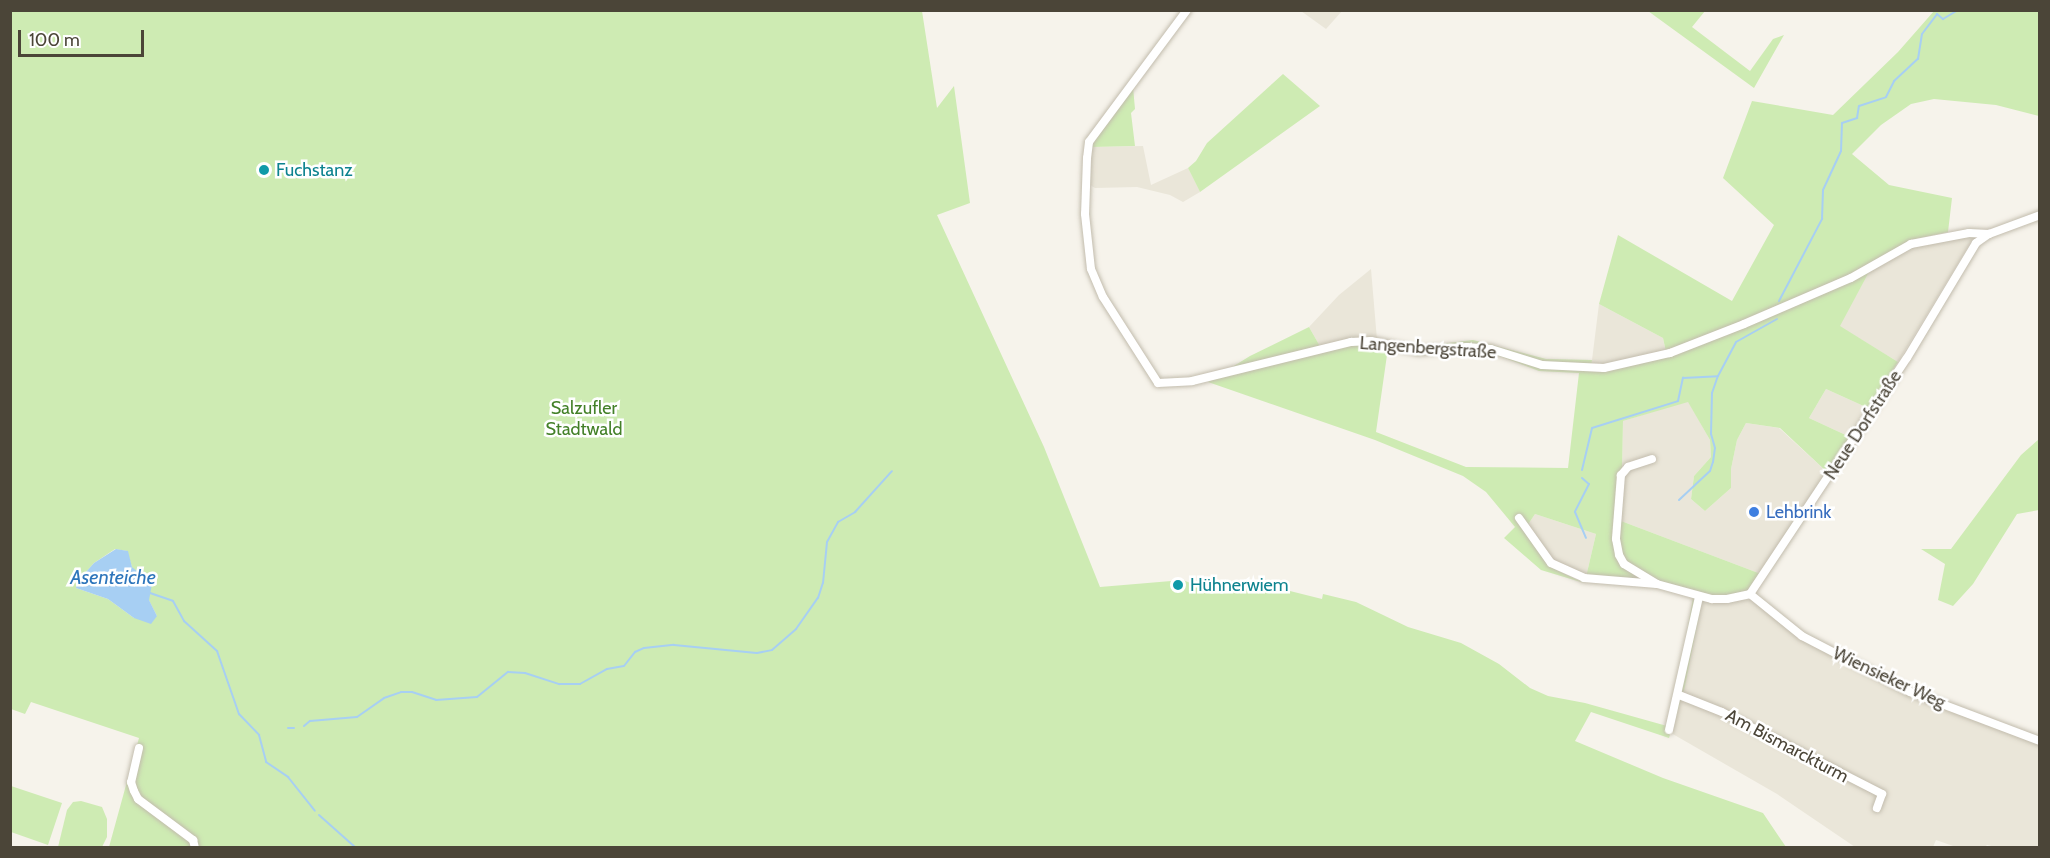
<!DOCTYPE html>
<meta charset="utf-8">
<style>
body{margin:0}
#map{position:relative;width:2050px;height:858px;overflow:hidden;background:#f6f3eb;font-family:Cabin,sans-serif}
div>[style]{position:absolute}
.residential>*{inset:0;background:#eae6d9}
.green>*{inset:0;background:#ceebb3}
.water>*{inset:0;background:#a7cff3}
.stream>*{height:2px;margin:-1px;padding:0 1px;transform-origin:1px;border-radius:1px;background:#a7cff3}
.roads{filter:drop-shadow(0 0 2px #c2bcad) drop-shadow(0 0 2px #c2bcad)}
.minor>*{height:8px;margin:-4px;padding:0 4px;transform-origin:4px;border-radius:4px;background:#fff}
.dots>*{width:16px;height:16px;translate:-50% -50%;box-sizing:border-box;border:3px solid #fff;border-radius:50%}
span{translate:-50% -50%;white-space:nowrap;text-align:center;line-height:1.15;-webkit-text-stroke:5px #fff;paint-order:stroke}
.culture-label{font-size:18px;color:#0d838f}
.left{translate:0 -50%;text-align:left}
.street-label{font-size:18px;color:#4b4538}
.park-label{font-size:18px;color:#438028}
.shop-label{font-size:18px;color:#366cbe}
.water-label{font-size:20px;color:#2d75bb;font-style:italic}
.frame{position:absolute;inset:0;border:12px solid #4b4538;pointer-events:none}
.scale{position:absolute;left:18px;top:30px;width:126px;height:27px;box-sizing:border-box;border:3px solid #4b4538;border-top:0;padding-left:8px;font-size:18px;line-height:21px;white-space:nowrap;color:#4b4538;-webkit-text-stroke:4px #fff;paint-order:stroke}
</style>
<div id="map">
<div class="residential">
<div style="clip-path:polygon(1301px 11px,1342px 11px,1326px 29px)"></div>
<div style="clip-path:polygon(1143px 146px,1151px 185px,1188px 168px,1200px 192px,1183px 202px,1170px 195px,1137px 187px,1095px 188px,1090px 185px,1092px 147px)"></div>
<div style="clip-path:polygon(1953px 237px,1974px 237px,1898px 362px,1839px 326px,1869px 272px,1912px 245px)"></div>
<div style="clip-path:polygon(1371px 269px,1377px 340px,1321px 348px,1309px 327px,1339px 295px)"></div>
<div style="clip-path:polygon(1599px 304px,1663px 338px,1666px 353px,1591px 368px)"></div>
<div style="clip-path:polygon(1826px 389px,1868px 408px,1850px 437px,1809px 418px)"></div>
<div style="clip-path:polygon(1688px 401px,1710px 440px,1711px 457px,1694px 476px,1691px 499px,1705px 511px,1731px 488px,1731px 469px,1737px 440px,1746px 423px,1779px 428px,1828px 473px,1761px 574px,1621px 521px,1623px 421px)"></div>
<div style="clip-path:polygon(1535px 514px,1596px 534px,1586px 577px,1552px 559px,1527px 526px)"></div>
<div style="clip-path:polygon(1752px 600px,1802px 639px,1910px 696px,2039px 745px,2039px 847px,1996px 847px,1987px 845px,1985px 847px,1956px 847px,1936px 840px,1933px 847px,1855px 847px,1777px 794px,1671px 733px,1684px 691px,1702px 601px)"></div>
</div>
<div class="green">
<div style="clip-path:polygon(evenodd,11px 11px,922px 11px,937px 108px,954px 86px,970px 203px,937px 215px,1044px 447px,1100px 587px,1183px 580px,1205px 589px,1278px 588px,1322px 599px,1323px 594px,1356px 602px,1408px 627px,1461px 643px,1499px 664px,1530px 688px,1548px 696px,1585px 703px,1667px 726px,1676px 695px,1693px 598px,1702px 601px,1684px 691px,1669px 738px,1591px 712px,1575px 741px,1663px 778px,1763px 813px,1786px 847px,109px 847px,139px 738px,31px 702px,25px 714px,11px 709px,11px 11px,115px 549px,127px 551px,132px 567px,157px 616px,134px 618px,108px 599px,76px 588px,77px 582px,94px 563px,115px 549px)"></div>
<div style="clip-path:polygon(1648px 11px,1705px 11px,1692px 27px,1750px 71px,1773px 39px,1784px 35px,1754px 88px)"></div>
<div style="clip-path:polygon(evenodd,1934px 11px,2039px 11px,2039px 116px,1996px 105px,1934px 99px,1911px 104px,1881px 125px,1852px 154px,1889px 185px,1952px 198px,1948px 232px,1911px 240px,1846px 278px,1869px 272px,1840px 326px,1898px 362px,1868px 408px,1826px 389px,1809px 418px,1850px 437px,1828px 473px,1780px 428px,1746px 423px,1737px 440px,1731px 469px,1731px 488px,1705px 511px,1691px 499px,1694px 476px,1711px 457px,1710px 440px,1688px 402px,1623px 421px,1621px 521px,1761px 574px,1750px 591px,1738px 595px,1712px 595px,1586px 577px,1596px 534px,1535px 514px,1527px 526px,1548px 566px,1584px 583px,1541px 570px,1504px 538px,1515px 527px,1486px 492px,1463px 476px,1375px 440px,1208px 382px,1250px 356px,1309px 327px,1321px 348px,1377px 340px,1423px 346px,1473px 340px,1546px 359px,1592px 360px,1591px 368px,1666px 352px,1663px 338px,1599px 304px,1618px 235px,1732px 301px,1774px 225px,1723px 178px,1752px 101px,1833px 115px,1898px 52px,1934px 11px,1388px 348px,1417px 356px,1464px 350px,1489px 352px,1539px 371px,1579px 373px,1568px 468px,1466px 467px,1376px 432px,1388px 348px)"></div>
<div style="clip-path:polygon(1283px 74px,1320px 106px,1200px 192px,1188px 168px,1196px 161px,1207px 143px)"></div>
<div style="clip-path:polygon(1133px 87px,1135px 109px,1131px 113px,1135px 146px,1092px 147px,1097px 135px)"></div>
<div style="clip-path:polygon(2039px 439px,2039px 510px,2017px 514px,1973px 584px,1953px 606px,1938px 600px,1945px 564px,1921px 549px,1951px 549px,2021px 455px)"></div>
<div style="clip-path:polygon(11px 786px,62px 803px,48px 845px,11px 832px)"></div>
<div style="clip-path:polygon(81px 801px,102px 807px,107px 819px,107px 837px,102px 847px,58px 847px,67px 810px,73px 802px)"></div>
</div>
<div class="water">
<div style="clip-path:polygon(116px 549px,128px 551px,132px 567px,152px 584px,149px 600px,157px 616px,151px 624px,134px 618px,108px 599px,76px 588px,77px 582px,94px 563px)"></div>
</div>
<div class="stream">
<div style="left:1779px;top:301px;width:93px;rotate:-62.3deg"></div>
<div style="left:1822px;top:219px;width:29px;rotate:-88deg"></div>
<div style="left:1823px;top:190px;width:43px;rotate:-65.2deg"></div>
<div style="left:1841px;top:151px;width:28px;rotate:-88deg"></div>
<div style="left:1842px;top:123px;width:16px;rotate:-18deg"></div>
<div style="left:1857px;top:118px;width:12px;rotate:-81deg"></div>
<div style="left:1859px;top:106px;width:28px;rotate:-18deg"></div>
<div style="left:1886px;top:97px;width:18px;rotate:-63deg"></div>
<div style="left:1894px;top:81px;width:33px;rotate:-43deg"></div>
<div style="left:1918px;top:59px;width:25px;rotate:-81deg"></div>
<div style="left:1922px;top:34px;width:25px;rotate:-53deg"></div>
<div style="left:1937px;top:14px;width:8px;rotate:40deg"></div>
<div style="left:1943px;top:19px;width:17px;rotate:-31deg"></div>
<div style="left:1582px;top:470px;width:43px;rotate:-76.6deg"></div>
<div style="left:1592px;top:428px;width:90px;rotate:-17.4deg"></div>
<div style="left:1678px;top:401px;width:24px;rotate:-78deg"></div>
<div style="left:1683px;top:378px;width:35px;rotate:-3deg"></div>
<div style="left:1718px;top:376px;width:38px;rotate:-62deg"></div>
<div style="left:1736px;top:342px;width:47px;rotate:-29.3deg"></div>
<div style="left:1582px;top:478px;width:9px;rotate:41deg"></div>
<div style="left:1589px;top:484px;width:31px;rotate:117deg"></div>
<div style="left:1575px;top:512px;width:28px;rotate:67deg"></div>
<div style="left:1679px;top:500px;width:42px;rotate:-43.1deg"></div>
<div style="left:1710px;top:471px;width:9px;rotate:-72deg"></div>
<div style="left:1713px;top:462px;width:14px;rotate:-82deg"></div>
<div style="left:1715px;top:448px;width:15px;rotate:-106deg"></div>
<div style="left:1711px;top:434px;width:41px;rotate:-88.6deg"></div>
<div style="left:1712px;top:393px;width:18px;rotate:-71deg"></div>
<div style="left:150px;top:593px;width:24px;rotate:19deg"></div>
<div style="left:173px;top:601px;width:23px;rotate:61deg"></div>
<div style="left:184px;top:621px;width:45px;rotate:42.3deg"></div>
<div style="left:217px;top:651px;width:67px;rotate:70.8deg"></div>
<div style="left:239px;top:714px;width:29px;rotate:46deg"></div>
<div style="left:259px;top:735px;width:28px;rotate:75deg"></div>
<div style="left:266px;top:762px;width:27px;rotate:34deg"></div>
<div style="left:288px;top:777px;width:43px;rotate:51.5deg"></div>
<div style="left:304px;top:726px;width:8px;rotate:-40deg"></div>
<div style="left:310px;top:721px;width:47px;rotate:-4.9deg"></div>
<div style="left:357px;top:717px;width:33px;rotate:-35deg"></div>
<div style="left:384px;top:698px;width:18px;rotate:-19deg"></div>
<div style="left:401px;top:692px;width:11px"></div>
<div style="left:412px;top:692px;width:25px;rotate:18deg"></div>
<div style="left:436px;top:700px;width:41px;rotate:-4.2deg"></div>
<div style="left:477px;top:697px;width:40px;rotate:-39deg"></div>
<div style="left:508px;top:672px;width:17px;rotate:3deg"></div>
<div style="left:525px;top:673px;width:36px;rotate:18deg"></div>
<div style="left:559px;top:684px;width:21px"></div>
<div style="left:580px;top:684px;width:31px;rotate:-29deg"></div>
<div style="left:607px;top:669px;width:17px;rotate:-10deg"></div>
<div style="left:624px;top:666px;width:18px;rotate:-52deg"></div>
<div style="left:635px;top:652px;width:10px;rotate:-24deg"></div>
<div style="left:644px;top:648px;width:30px;rotate:-6deg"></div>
<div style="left:674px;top:645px;width:83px;rotate:5.5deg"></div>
<div style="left:757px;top:653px;width:15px;rotate:-11deg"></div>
<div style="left:772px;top:650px;width:32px;rotate:-41deg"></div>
<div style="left:796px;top:629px;width:38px;rotate:-55deg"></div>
<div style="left:818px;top:598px;width:16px;rotate:-72deg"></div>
<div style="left:823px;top:583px;width:41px;rotate:-84.4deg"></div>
<div style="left:827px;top:542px;width:23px;rotate:-61deg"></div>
<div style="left:838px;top:522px;width:20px;rotate:-30deg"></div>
<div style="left:855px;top:512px;width:55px;rotate:-47.9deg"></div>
<div style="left:288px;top:728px;width:6px"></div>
<div style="left:319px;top:815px;width:50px;rotate:41.7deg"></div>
</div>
<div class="roads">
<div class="minor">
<div style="left:1187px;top:10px;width:164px;rotate:126.6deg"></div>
<div style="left:1089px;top:142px;width:16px;rotate:97deg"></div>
<div style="left:1087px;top:158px;width:56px;rotate:92deg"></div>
<div style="left:1085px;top:214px;width:55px;rotate:83.8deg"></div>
<div style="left:1091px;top:269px;width:30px;rotate:67deg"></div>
<div style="left:1103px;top:297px;width:102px;rotate:57.4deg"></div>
<div style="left:1158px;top:383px;width:34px;rotate:-3deg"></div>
<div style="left:1192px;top:381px;width:164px;rotate:-13.8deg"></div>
<div style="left:1351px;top:342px;width:20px;rotate:-3deg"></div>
<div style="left:1371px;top:341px;width:49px;rotate:11.8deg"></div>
<div style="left:1419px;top:351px;width:48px;rotate:-4.8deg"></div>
<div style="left:1467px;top:347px;width:24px;rotate:5deg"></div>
<div style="left:1491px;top:349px;width:53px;rotate:17.4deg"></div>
<div style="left:1542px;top:365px;width:62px;rotate:2.8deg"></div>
<div style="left:1604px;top:368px;width:68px;rotate:-12.8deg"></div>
<div style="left:1670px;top:353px;width:79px;rotate:-21.4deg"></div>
<div style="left:1744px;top:324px;width:116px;rotate:-23.3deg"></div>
<div style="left:1851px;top:278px;width:69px;rotate:-29.5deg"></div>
<div style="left:1911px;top:244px;width:59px;rotate:-10.7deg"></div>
<div style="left:1969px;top:233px;width:20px;rotate:3deg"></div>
<div style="left:1652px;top:459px;width:25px;rotate:162deg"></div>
<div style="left:1628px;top:467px;width:11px;rotate:131deg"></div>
<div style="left:1621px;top:475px;width:64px;rotate:94.5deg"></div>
<div style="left:1616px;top:539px;width:16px;rotate:79deg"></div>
<div style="left:1619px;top:555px;width:10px;rotate:61deg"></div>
<div style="left:1624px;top:564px;width:37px;rotate:31deg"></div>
<div style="left:1519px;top:518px;width:55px;rotate:54.6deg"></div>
<div style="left:1551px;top:563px;width:36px;rotate:24deg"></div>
<div style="left:1584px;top:578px;width:73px;rotate:4.7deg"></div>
<div style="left:1657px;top:584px;width:57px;rotate:15.3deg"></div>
<div style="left:1712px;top:599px;width:15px"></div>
<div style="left:1727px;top:599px;width:24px;rotate:-12deg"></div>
<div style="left:1750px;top:594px;width:283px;rotate:-56.4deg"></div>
<div style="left:1907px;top:358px;width:134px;rotate:-59deg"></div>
<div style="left:1976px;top:243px;width:16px;rotate:-35deg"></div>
<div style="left:1989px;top:234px;width:54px;rotate:-20.4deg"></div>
<div style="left:1750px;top:594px;width:67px;rotate:38.9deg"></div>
<div style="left:1802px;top:636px;width:122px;rotate:27.4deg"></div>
<div style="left:1910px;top:692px;width:139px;rotate:20.7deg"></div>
<div style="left:1679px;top:695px;width:46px;rotate:21.6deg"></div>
<div style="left:1722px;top:712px;width:180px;rotate:27.1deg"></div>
<div style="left:1882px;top:794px;width:15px;rotate:110deg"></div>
<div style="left:1669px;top:730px;width:136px;rotate:-77.3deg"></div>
<div style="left:139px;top:748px;width:35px;rotate:103deg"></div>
<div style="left:131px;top:782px;width:9px;rotate:72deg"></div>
<div style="left:134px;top:791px;width:9px;rotate:63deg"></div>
<div style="left:138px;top:799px;width:69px;rotate:36.7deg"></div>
<div style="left:193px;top:840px;width:8px;rotate:76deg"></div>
</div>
</div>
<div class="dots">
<div style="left:264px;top:170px;background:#0f9aa8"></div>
<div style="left:1754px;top:512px;background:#3f7fe0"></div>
<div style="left:1178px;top:585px;background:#0f9aa8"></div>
</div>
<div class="culture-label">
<span class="left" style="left:276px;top:170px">Fuchstanz</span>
<span class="left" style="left:1190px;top:585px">Hühnerwiem</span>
</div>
<div class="street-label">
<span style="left:1428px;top:348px;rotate:4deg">Langenbergstraße</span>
<span style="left:1863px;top:425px;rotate:-57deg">Neue Dorfstraße</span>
<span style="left:1889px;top:678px;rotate:25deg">Wiensieker Weg</span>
<span style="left:1787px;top:746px;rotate:28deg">Am Bismarckturm</span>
</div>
<div class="park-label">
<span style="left:584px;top:419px">Salzufler<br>Stadtwald</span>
</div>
<div class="shop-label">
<span class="left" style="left:1766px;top:512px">Lehbrink</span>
</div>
<div class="water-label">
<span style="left:113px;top:577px">Asenteiche</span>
</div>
<div class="frame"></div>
<div class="scale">100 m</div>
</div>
